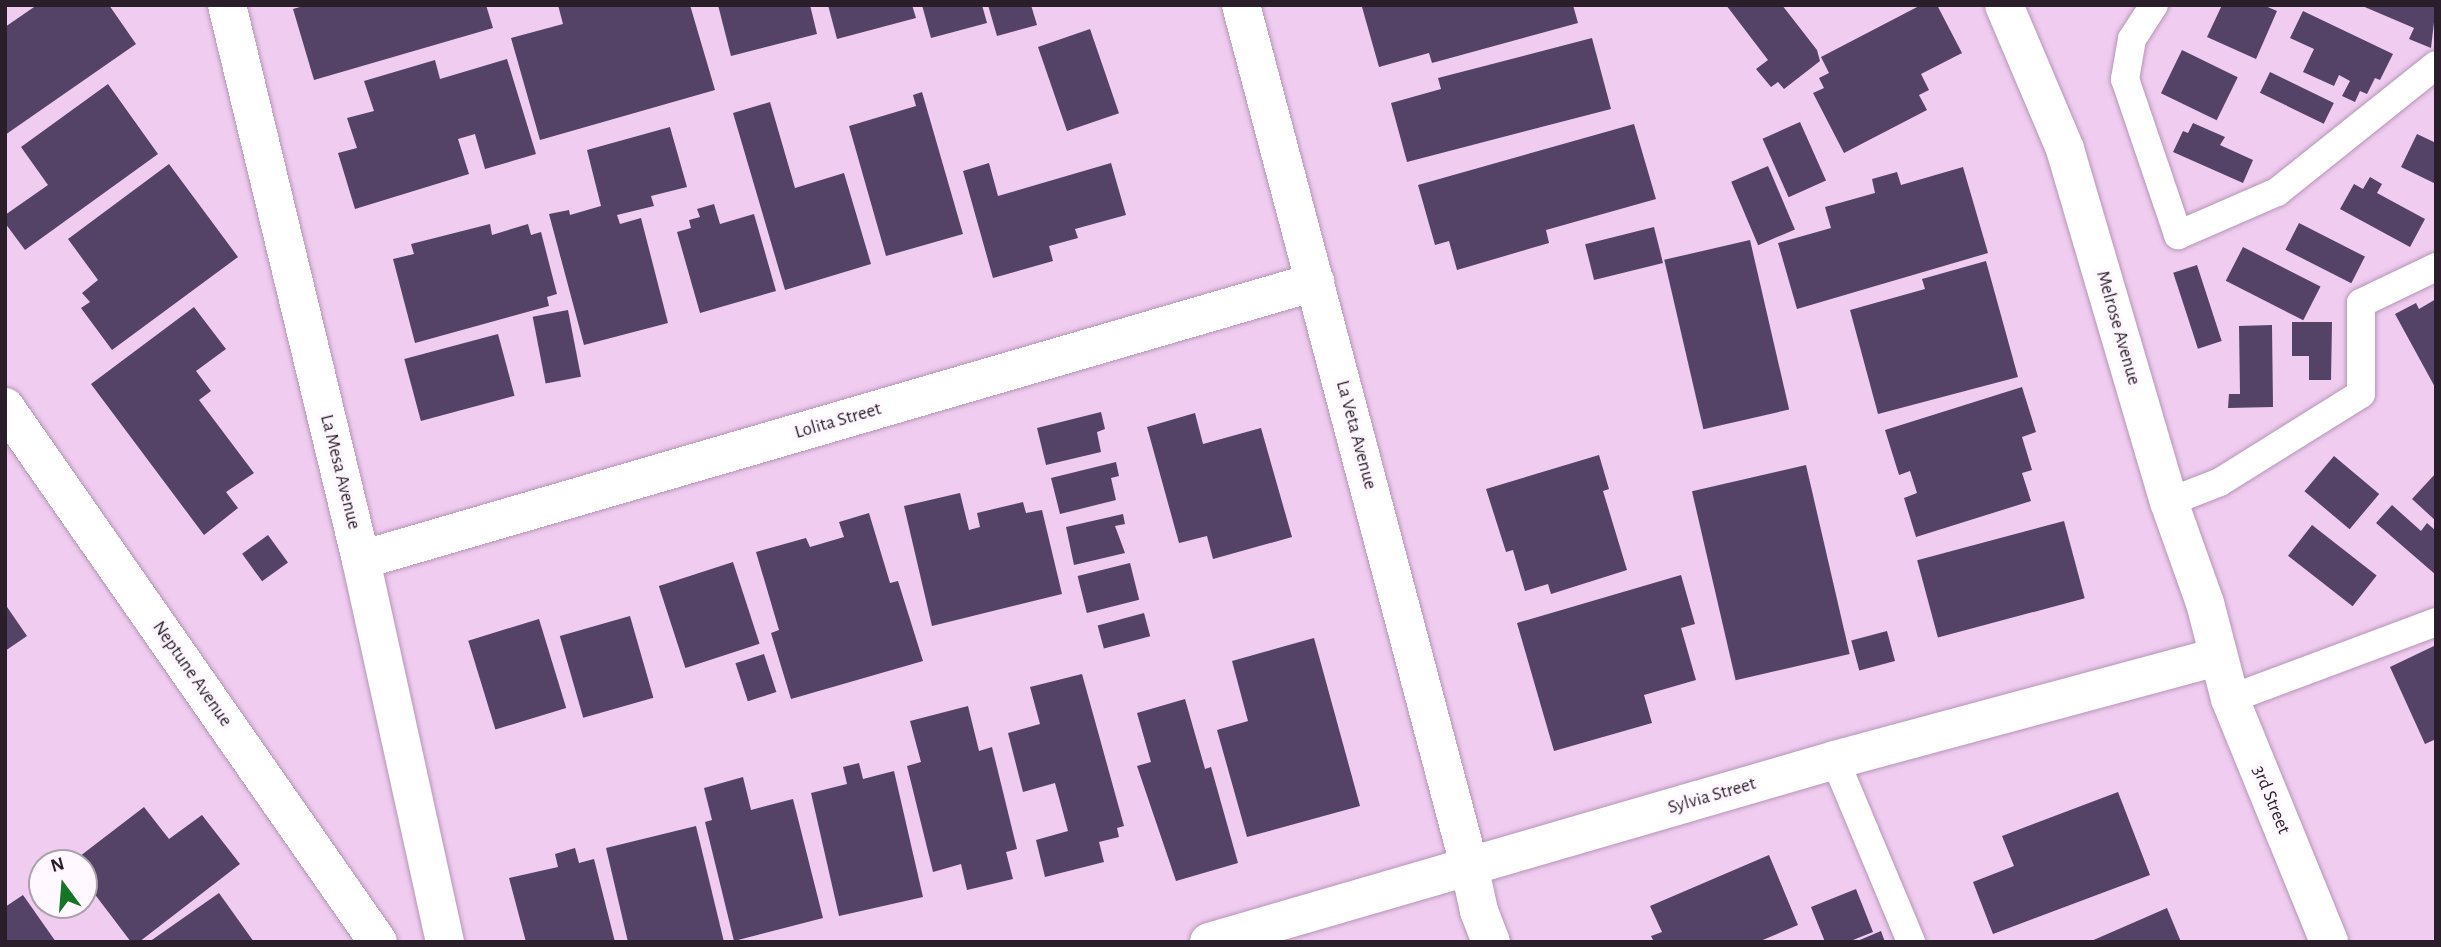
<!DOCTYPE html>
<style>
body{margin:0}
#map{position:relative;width:2441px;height:947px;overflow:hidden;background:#efccf0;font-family:"Alegreya Sans",sans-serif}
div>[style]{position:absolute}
.building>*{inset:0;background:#544367;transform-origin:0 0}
.roads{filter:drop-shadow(0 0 2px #b695b7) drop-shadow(0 0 2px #b695b7)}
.service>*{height:28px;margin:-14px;padding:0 14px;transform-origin:14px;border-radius:14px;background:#fff}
.minor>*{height:38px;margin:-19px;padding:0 19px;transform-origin:19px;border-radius:19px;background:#fff}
.tertiary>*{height:38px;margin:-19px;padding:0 19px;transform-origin:19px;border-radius:19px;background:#fff}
span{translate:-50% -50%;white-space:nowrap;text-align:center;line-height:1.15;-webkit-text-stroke:7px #fff8ff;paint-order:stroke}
.street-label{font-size:19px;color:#2b1e2b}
.frame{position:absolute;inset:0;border:7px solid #2b1e2b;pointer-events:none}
.north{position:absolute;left:28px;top:849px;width:70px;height:70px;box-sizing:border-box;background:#fff8ff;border:2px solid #aaa1aa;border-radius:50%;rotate:344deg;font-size:19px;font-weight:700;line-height:28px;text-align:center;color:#2b1e2b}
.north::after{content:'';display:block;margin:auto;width:24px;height:32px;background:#167524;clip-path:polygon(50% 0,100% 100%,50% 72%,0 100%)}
</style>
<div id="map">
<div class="building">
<div style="clip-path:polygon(37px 5px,109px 5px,136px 44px,5px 135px,5px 27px)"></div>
<div style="clip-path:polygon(307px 5px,486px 5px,493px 28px,314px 80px,293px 9px)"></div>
<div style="clip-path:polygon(558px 5px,690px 5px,715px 90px,540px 140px,511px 38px,563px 24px)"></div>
<div style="clip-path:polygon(718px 5px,810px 5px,817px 34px,731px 56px)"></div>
<div style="clip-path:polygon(828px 5px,912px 5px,916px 18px,837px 39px)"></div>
<div style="clip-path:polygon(922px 5px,982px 5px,987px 23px,931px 38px)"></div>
<div style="clip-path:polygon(988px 5px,1031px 5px,1037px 25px,997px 36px)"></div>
<div style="clip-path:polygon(1367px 5px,1573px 5px,1578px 23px,1432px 63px,1429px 53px,1379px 67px,1362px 7px)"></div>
<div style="clip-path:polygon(1726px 5px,1782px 5px,1817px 50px,1820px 61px,1784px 89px,1778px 82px,1771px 87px,1756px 69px,1768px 60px)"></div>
<div style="clip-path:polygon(1921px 5px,1937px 5px,1962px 53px,1921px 74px,1929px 90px,1919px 95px,1927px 110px,1844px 153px,1813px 93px,1824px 88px,1819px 78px,1829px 73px,1821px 57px)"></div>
<div style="clip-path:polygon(2222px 5px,2263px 5px,2277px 11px,2256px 59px,2207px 37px)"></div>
<div style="clip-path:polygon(2360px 5px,2436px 5px,2431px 48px,2409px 39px,2414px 28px)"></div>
<div style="clip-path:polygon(2303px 11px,2393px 54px,2380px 80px,2375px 78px,2367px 94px,2360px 91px,2355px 102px,2342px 96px,2350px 81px,2339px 75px,2334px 86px,2303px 72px,2314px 49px,2290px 38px)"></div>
<div style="left:1090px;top:29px;width:89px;height:55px;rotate:71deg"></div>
<div style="clip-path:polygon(1592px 38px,1611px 109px,1407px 162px,1391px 103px,1441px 89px,1438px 78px)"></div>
<div style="left:2182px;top:50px;width:62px;height:48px;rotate:26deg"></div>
<div style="clip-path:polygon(507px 59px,536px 154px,485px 169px,475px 134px,458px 139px,469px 174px,355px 209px,338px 153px,357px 148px,347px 118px,374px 111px,364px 81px,435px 60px,440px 79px)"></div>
<div style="left:2270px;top:72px;width:71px;height:23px;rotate:26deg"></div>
<div style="clip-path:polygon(108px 84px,158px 154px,25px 250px,5px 223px,5px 215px,48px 185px,21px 147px)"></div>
<div style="clip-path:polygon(922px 92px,963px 234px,886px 256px,849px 126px,916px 106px,913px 95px)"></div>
<div style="clip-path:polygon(770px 102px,795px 188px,844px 173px,871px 264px,785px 290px,733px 113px)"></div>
<div style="left:1800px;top:122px;width:64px;height:41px;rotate:66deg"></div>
<div style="clip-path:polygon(2193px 123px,2225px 137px,2220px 145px,2253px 160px,2243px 183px,2173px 152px,2183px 131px,2188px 133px)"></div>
<div style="clip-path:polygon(1634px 124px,1656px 199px,1546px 230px,1549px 243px,1457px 270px,1449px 241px,1435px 245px,1418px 185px)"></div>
<div style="clip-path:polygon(670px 127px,687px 187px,651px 196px,654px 206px,617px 215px,620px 224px,641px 218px,668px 323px,584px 345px,549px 214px,569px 210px,570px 215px,601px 206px,587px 150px)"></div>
<div style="clip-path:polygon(2417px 134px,2436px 143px,2436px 184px,2401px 167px)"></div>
<div style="clip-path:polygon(989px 163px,998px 196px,1111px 163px,1126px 215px,1075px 229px,1078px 238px,1049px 246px,1053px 261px,993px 278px,963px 171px)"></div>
<div style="clip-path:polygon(169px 164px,238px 257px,112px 350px,81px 308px,90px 302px,82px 293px,98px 280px,68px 239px)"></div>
<div style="left:1768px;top:166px;width:69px;height:40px;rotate:67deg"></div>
<div style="clip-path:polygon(1963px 167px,1988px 253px,1797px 309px,1778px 243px,1831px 228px,1825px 207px,1875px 193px,1872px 179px,1897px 172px,1901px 185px)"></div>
<div style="clip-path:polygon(2370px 177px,2382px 184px,2377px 193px,2425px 219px,2410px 247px,2340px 209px,2354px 184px,2363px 189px)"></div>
<div style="clip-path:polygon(714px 204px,720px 224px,754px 214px,776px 291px,700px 313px,677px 232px,691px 228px,689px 220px,700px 217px,697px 209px)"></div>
<div style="left:2299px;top:223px;width:74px;height:30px;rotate:27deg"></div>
<div style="clip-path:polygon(490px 224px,492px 235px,528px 224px,531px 235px,541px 232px,557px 294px,547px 297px,549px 306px,415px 343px,393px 259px,414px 254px,411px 244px)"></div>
<div style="left:1654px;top:227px;width:37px;height:71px;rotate:76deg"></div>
<div style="left:1750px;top:240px;width:174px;height:88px;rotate:77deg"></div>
<div style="left:2243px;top:247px;width:87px;height:38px;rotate:27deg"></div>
<div style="clip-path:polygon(1986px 261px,2018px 377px,1878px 414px,1850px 310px,1925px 289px,1922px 279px)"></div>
<div style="left:2197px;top:265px;width:80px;height:25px;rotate:72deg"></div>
<div style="clip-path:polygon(2436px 299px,2436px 389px,2395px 314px,2416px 303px,2419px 309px)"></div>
<div style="clip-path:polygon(194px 307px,226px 349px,196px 371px,211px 391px,199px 400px,254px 473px,226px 492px,238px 508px,204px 535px,91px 384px)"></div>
<div style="left:568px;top:310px;width:68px;height:36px;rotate:79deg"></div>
<div style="clip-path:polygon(2292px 322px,2332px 322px,2331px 380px,2309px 380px,2309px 356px,2292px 356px)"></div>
<div style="clip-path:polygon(2272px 325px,2273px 407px,2228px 408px,2229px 394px,2240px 394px,2239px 326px)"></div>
<div style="left:498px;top:334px;width:64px;height:97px;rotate:75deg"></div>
<div style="clip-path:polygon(2022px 387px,2036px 432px,2022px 437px,2032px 470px,2022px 473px,2031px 501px,1916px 537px,1904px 498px,1917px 493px,1910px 471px,1899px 475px,1885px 430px)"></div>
<div style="clip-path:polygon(1101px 412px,1105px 429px,1097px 432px,1101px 452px,1046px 465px,1037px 428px)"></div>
<div style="clip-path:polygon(1195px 413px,1203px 444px,1261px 428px,1292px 537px,1213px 559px,1207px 536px,1179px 543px,1147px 427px)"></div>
<div style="clip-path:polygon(1599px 455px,1609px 489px,1603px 491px,1627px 570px,1551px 594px,1548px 584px,1525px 591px,1513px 550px,1506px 552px,1486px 489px)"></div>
<div style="left:2334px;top:456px;width:59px;height:46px;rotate:40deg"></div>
<div style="clip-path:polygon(1116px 462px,1119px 476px,1111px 478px,1116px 500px,1060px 514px,1051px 478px)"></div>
<div style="left:1806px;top:465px;width:194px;height:117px;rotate:77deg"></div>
<div style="clip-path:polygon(2436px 473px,2436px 521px,2412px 499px)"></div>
<div style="clip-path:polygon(960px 493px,969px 530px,980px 527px,977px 513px,1023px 502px,1026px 513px,1042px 510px,1062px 594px,932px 626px,904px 506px)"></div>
<div style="clip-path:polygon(2392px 505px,2421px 531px,2427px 523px,2436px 531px,2436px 575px,2376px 523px)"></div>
<div style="clip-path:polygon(869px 513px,890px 583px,898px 581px,923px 661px,791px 699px,771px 633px,779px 630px,756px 552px,806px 538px,810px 547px,844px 537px,839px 522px)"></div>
<div style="clip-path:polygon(1123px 514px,1125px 524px,1115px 526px,1125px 553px,1074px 565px,1066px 527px)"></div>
<div style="left:2064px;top:521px;width:80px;height:152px;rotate:75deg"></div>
<div style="left:2312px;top:525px;width:82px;height:39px;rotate:38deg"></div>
<div style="left:268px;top:535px;width:34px;height:32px;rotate:54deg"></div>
<div style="left:733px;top:562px;width:86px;height:78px;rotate:72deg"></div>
<div style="left:1130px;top:563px;width:38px;height:54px;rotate:76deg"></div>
<div style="clip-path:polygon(1681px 575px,1695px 624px,1681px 628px,1696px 680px,1644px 695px,1652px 723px,1554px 751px,1517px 623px)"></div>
<div style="clip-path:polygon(5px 604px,27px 636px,5px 651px)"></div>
<div style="left:1144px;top:613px;width:24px;height:48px;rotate:75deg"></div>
<div style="left:630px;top:616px;width:85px;height:73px;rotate:74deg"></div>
<div style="left:539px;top:619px;width:93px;height:74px;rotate:73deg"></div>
<div style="left:1887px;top:631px;width:31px;height:37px;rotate:75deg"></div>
<div style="clip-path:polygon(1314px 638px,1360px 806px,1247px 837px,1217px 730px,1248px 721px,1232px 661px)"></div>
<div style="clip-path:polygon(2436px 645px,2436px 739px,2425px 744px,2390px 667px)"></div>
<div style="left:764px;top:654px;width:40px;height:30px;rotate:72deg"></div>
<div style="clip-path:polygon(1082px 674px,1124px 826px,1117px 828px,1119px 837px,1099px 842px,1104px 862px,1045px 877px,1036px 840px,1068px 831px,1055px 783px,1023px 792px,1008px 733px,1040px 724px,1030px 687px)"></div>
<div style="clip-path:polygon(1185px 699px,1205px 769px,1211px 767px,1238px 863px,1176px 881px,1137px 766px,1151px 762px,1137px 713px)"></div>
<div style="clip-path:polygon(968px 706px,979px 751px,992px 747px,1017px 849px,1006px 852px,1013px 879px,967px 890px,961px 864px,933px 872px,907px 766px,921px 762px,910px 721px)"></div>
<div style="clip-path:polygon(859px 763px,863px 779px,894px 771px,923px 897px,839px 916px,811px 793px,847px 784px,843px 767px)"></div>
<div style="clip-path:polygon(743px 777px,751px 810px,793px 799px,823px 918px,734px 941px,705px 822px,712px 820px,704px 788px)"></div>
<div style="clip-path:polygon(2118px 792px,2150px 875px,1993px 934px,1973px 882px,2014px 866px,2002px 836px)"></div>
<div style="clip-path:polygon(144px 807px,169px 839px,202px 815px,240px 864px,139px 942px,131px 942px,84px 880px,84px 863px,71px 863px)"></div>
<div style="clip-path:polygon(696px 826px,724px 942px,628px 942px,606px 848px)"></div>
<div style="clip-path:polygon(575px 848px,579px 863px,594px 859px,615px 942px,526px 942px,509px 878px,558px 867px,555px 854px)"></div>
<div style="clip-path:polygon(1769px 855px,1798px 925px,1758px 942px,1654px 942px,1651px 936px,1662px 932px,1650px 906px)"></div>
<div style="clip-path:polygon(1856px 889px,1873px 932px,1848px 942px,1825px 942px,1811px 907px)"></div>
<div style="clip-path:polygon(219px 893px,254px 942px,149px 942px)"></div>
<div style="clip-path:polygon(23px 895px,56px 942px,5px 942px,5px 907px)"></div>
<div style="clip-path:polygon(2167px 908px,2181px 942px,2089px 942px)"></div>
<div style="clip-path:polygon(1881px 931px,1885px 942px,1855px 942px)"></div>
</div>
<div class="roads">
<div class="service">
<div style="left:2154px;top:5px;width:40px;rotate:122.9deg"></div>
<div style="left:2132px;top:39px;width:41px;rotate:99.9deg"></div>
<div style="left:2125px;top:79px;width:165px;rotate:71.2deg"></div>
<div style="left:2178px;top:235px;width:108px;rotate:-23.5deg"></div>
<div style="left:2277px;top:192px;width:203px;rotate:-38.6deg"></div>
<div style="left:2169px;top:502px;width:55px;rotate:-21.4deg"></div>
<div style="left:2220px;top:482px;width:166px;rotate:-32deg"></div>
<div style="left:2361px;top:394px;width:91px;rotate:-90deg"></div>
<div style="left:2361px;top:303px;width:83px;rotate:-25.6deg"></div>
<div style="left:2230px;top:699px;width:220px;rotate:-20.5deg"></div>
<div style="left:1835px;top:760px;width:197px;rotate:67.3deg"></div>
</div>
<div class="minor">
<div style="left:227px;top:5px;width:571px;rotate:76.43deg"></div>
<div style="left:361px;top:560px;width:391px;rotate:77.6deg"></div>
<div style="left:1241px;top:5px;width:890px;rotate:75.15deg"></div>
<div style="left:361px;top:560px;width:994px;rotate:-16.25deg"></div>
</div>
<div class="tertiary">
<div style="left:2004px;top:5px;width:156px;rotate:67deg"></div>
<div style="left:2065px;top:149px;width:368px;rotate:73.6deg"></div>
<div style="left:2169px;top:502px;width:107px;rotate:70.4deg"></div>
<div style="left:2205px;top:603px;width:99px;rotate:75.4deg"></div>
<div style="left:2230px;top:699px;width:262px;rotate:67.8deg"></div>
<div style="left:5px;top:407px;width:652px;rotate:55.12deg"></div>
<div style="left:1469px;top:865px;width:47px;rotate:77.7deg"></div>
<div style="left:1479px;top:911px;width:33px;rotate:69deg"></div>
<div style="left:1209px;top:942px;width:652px;rotate:-16.21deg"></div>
<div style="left:1835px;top:760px;width:395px;rotate:-15.1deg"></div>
</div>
</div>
<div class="street-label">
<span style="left:2118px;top:328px;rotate:74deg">Melrose Avenue</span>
<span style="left:838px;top:421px;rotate:-16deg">Lolita Street</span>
<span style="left:1356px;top:435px;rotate:75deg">La Veta Avenue</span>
<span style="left:340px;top:472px;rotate:76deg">La Mesa Avenue</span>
<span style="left:192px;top:674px;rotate:55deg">Neptune Avenue</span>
<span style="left:1712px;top:796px;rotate:-16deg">Sylvia Street</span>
<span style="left:2271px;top:800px;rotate:68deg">3rd Street</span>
</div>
<div class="frame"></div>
<div class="north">N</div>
</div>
